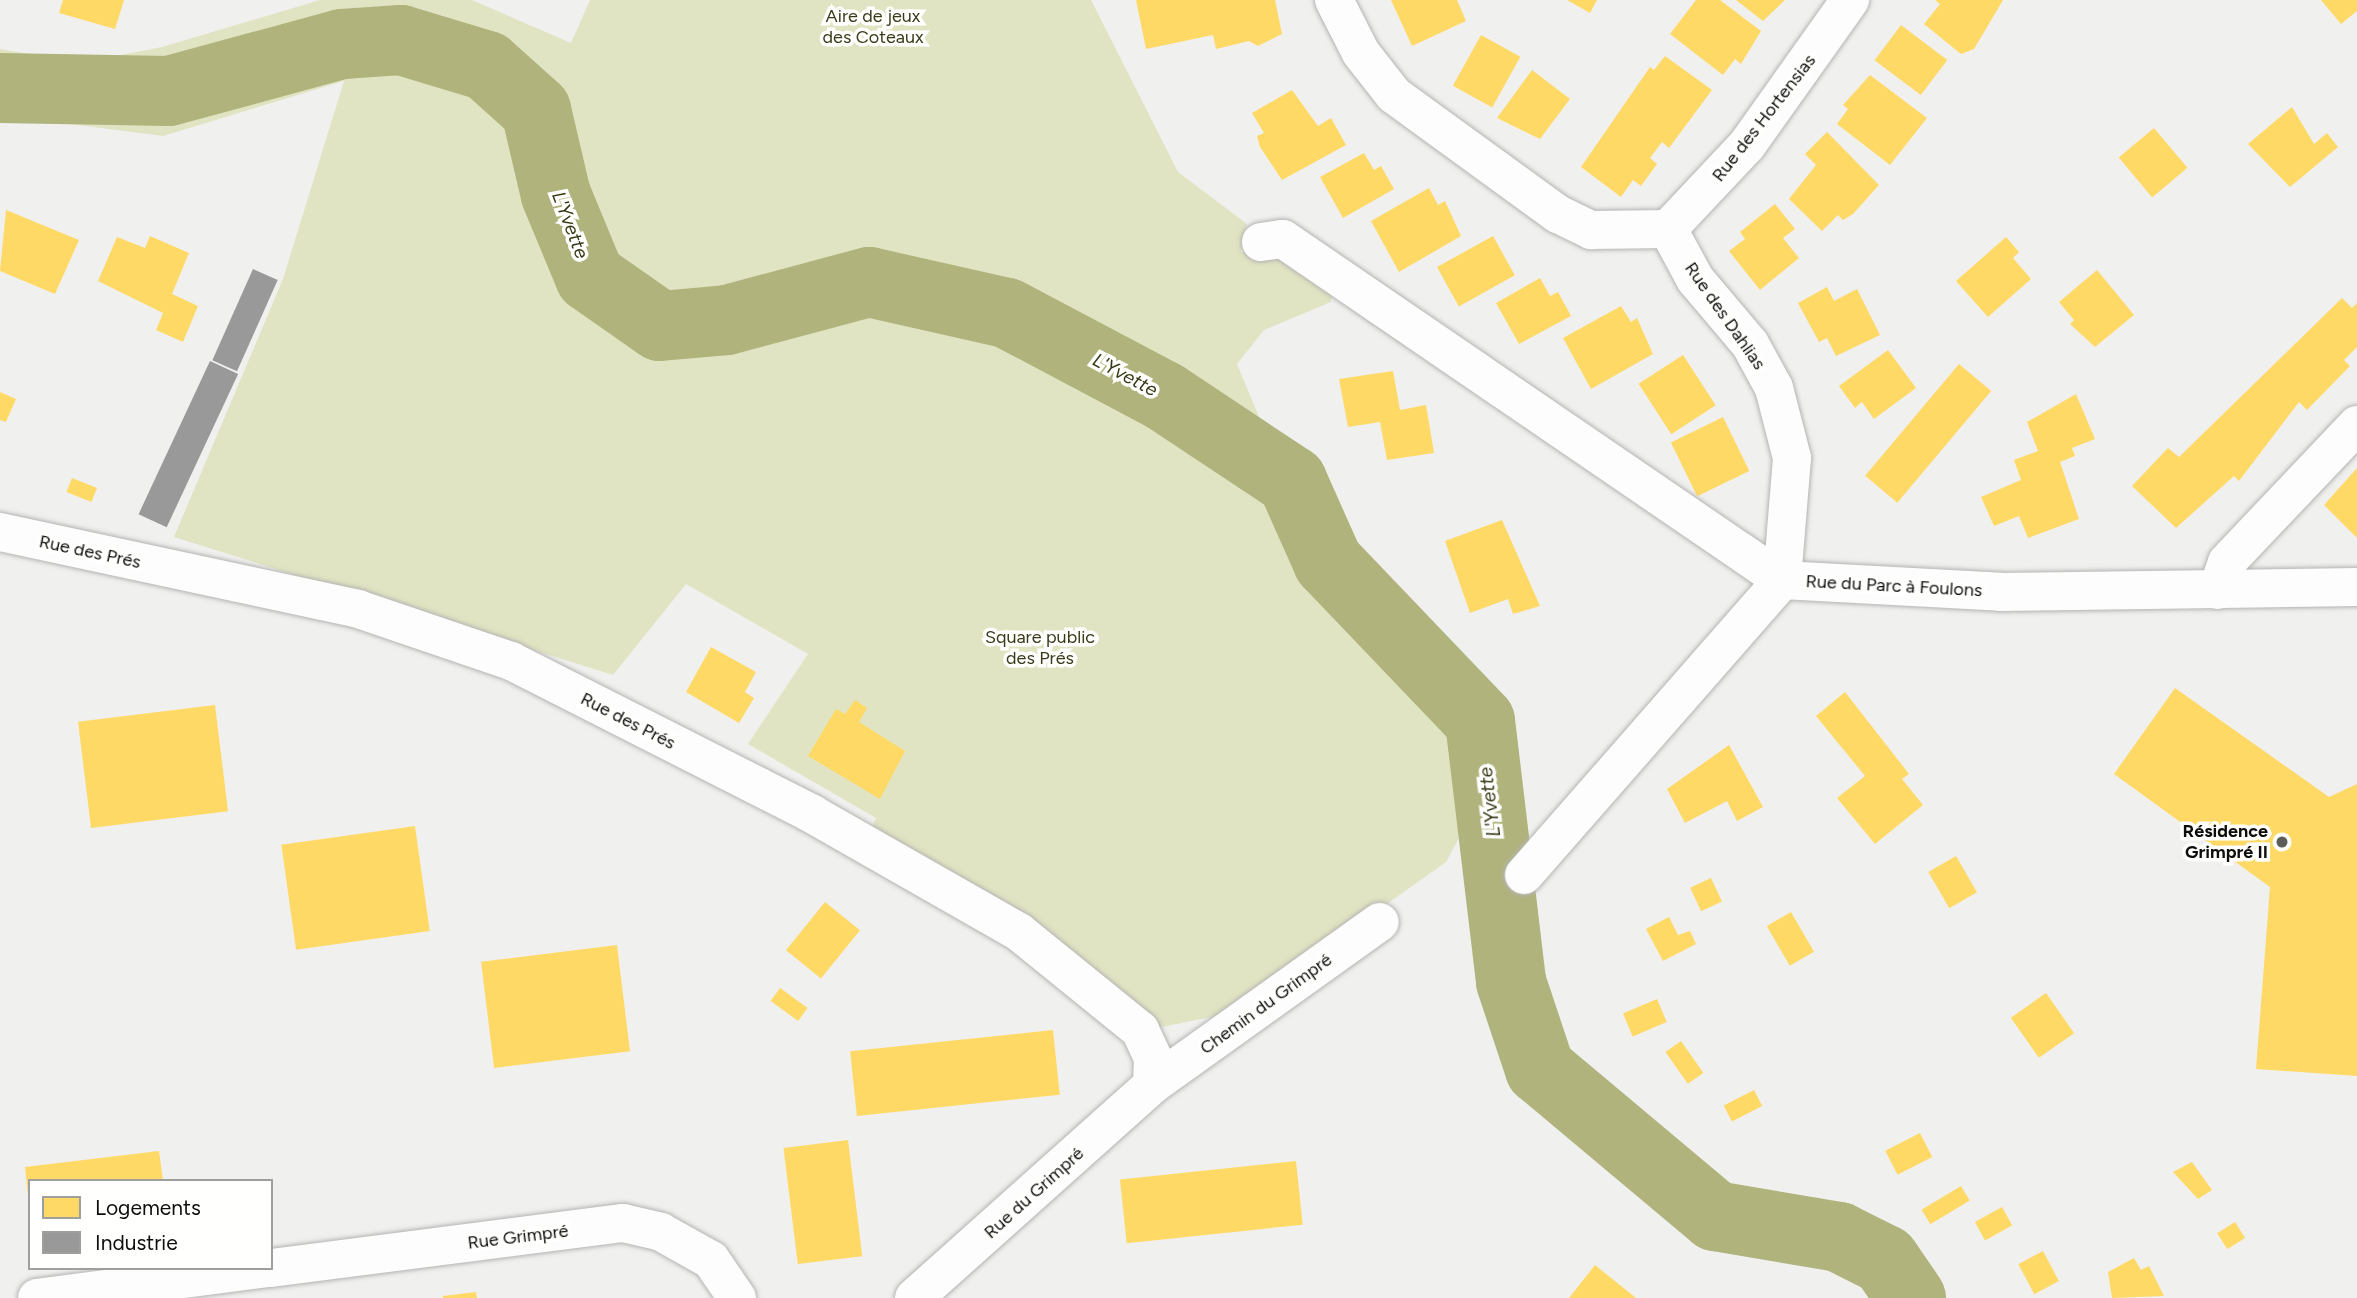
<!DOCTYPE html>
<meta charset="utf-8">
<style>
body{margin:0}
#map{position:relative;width:2357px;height:1298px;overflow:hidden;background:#f0f0ef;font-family:Figtree,sans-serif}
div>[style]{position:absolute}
.green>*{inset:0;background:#e1e4c2}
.homes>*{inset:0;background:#ffd966;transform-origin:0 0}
.industry>*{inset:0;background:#999;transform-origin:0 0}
.river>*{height:70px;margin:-35px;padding:0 35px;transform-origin:35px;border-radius:35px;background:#b0b37c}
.roads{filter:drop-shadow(0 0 2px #b4b4b2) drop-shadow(0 0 2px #b4b4b2)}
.minor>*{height:38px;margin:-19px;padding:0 19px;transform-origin:19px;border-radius:19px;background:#fdfdfd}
.dots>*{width:19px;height:19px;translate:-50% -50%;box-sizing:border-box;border:4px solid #fffffe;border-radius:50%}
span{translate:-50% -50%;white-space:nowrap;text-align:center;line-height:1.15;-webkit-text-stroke:7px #fffffe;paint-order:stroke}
.park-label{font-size:18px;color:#393b19}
.street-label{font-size:18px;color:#0e0e0d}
.poi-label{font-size:18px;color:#0e0e0d;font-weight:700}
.right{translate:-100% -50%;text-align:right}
.water-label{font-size:19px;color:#363815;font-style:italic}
.legend{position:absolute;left:28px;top:1179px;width:245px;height:91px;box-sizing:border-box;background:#fffffe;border:2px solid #9f9f9e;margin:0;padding:9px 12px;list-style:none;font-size:21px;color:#0e0e0d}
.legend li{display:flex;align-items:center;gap:14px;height:35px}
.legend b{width:35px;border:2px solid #9f9f9e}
</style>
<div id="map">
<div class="green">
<div style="clip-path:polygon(320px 0,472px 0,571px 43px,590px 0,1091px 0,1178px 172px,1247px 224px,1241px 252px,1289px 252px,1332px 285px,1331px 302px,1264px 330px,1237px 364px,1325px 576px,1467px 729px,1477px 804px,1446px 862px,1235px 1012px,1157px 1028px,870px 831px,876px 818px,748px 744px,808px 654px,686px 584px,613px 675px,174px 537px,283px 279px,344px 81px,163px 136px,0 115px,0 49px,80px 63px,162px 47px)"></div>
</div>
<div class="homes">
<div style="clip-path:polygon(63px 0,124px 0,115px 29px,59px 13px)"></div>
<div style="clip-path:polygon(1136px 0,1275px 0,1282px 34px,1258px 46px,1249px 41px,1216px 49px,1213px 35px,1146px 49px)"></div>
<div style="clip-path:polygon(1391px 0,1457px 0,1466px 21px,1412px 46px)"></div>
<div style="clip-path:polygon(1567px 0,1597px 0,1590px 13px)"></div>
<div style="clip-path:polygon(1696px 0,1720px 0,1761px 31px,1741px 64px,1735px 59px,1723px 75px,1670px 34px)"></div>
<div style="clip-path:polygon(1736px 0,1785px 0,1763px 21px)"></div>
<div style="clip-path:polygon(1935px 0,2003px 0,1974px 49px,1961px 54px,1924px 24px,1940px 4px)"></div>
<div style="clip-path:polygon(2321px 0,2357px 0,2357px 11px,2341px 24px)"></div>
<div style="left:1901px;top:25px;width:58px;height:44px;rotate:37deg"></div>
<div style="left:1481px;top:35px;width:45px;height:58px;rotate:29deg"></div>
<div style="clip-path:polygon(1665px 56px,1712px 90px,1669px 148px,1662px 142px,1650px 158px,1657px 164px,1641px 186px,1633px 180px,1621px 197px,1581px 167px,1650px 67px,1654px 70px)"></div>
<div style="clip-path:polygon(1532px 70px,1570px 99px,1540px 139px,1497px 118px)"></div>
<div style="clip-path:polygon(1870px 75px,1927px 118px,1890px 165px,1837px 124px,1848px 109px,1843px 105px)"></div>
<div style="clip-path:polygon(1292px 90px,1318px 126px,1331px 118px,1346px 145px,1282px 180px,1260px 147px,1257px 136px,1264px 133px,1252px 113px)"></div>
<div style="clip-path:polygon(2292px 107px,2314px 144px,2327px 133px,2338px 147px,2290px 187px,2248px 144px)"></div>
<div style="left:2154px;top:128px;width:52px;height:46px;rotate:50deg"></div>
<div style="clip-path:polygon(1827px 132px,1879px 185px,1853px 214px,1843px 220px,1838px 215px,1822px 231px,1789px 199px,1816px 165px,1805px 154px)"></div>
<div style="clip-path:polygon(1364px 153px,1374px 170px,1381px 166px,1394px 189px,1343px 218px,1320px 177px)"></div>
<div style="clip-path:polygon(1429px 188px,1438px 205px,1445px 201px,1461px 236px,1399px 272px,1371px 221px)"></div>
<div style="clip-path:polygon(1775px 204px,1795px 229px,1783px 238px,1799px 258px,1760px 290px,1729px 251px,1745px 239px,1740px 232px)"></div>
<div style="clip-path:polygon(6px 210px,79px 240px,55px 294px,0 271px)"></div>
<div style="clip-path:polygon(150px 236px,189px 253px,172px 294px,198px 306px,183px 342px,156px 330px,163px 313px,98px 281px,117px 237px,145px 248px)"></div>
<div style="left:1493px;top:236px;width:45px;height:64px;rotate:61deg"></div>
<div style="clip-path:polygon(2006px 237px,2019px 252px,2013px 258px,2031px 279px,1988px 317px,1956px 281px)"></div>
<div style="clip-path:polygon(2097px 270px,2134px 315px,2095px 347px,2070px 324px,2074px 320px,2059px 302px)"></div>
<div style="clip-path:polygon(1540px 278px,1550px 296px,1558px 292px,1571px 316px,1519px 344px,1496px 303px)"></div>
<div style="clip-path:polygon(1827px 287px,1834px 301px,1857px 289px,1880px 335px,1836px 356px,1827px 338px,1819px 342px,1798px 303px)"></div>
<div style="clip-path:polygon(2342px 298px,2352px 308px,2357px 303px,2357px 347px,2344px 360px,2350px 366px,2307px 410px,2299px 402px,2239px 481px,2234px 476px,2176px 528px,2132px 486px,2168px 448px,2179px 457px)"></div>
<div style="clip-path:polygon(1621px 306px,1631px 322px,1637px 318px,1653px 354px,1591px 389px,1563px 338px)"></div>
<div style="clip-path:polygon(1888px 350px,1916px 388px,1874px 419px,1862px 402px,1855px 408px,1839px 386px)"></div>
<div style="left:1683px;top:355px;width:60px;height:53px;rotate:57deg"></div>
<div style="left:1959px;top:364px;width:42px;height:146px;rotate:40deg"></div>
<div style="clip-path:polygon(1393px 371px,1400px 410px,1426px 405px,1434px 453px,1387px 460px,1380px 422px,1348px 427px,1339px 379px)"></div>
<div style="clip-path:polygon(0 392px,16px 399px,6px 422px,0 420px)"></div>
<div style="clip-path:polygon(2076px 394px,2095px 439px,2072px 448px,2075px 456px,2060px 462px,2079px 519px,2028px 538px,2019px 516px,1994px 526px,1981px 497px,2021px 480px,2014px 460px,2038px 451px,2027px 422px)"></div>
<div style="left:1723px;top:417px;width:60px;height:58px;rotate:64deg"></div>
<div style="clip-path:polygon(2357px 468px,2357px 538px,2324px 505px)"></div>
<div style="left:72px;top:478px;width:27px;height:15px;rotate:22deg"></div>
<div style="clip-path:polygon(1502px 520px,1540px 606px,1513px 614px,1508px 599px,1470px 613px,1445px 541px)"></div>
<div style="clip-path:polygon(711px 647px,756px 672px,745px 692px,754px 698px,739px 723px,686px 692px)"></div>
<div style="clip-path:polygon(2175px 688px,2329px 797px,2357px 784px,2357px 1076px,2256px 1069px,2270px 887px,2114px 774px)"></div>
<div style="clip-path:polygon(1845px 692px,1909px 774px,1902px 779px,1923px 805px,1875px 844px,1837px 798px,1865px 776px,1816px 716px)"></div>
<div style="clip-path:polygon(855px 700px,867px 708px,859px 722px,905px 751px,880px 799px,808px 756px,836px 709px,845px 714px)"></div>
<div style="left:215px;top:705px;width:107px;height:138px;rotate:83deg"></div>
<div style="clip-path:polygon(1729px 745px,1763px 807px,1737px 821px,1727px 801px,1685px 823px,1667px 789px)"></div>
<div style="left:415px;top:826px;width:106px;height:135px;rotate:82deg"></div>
<div style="left:1956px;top:856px;width:42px;height:32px;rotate:60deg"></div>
<div style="left:1711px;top:878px;width:26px;height:23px;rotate:65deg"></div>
<div style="left:825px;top:902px;width:45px;height:62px;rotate:39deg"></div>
<div style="left:1791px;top:912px;width:46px;height:28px;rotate:60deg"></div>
<div style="clip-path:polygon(1669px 917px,1678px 935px,1690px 931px,1696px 944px,1663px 961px,1646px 929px)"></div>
<div style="left:617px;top:945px;width:107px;height:137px;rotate:83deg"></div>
<div style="left:780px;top:988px;width:34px;height:16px;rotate:36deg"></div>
<div style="left:2046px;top:993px;width:49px;height:43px;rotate:55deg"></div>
<div style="left:1657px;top:999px;width:25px;height:37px;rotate:67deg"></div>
<div style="left:1053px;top:1030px;width:65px;height:204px;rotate:84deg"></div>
<div style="left:1681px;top:1041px;width:39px;height:19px;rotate:55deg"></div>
<div style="left:1754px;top:1090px;width:18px;height:34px;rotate:63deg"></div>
<div style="left:1920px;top:1133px;width:27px;height:39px;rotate:63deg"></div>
<div style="left:848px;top:1140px;width:117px;height:65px;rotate:83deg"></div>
<div style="clip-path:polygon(159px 1151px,163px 1181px,30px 1181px,28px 1195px,25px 1167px)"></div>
<div style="left:1296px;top:1161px;width:64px;height:177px;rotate:84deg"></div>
<div style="clip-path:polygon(2192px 1162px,2212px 1190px,2198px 1199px,2173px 1172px)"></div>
<div style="left:1961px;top:1186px;width:17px;height:46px;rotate:59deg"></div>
<div style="left:2002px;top:1207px;width:21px;height:31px;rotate:61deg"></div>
<div style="left:2235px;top:1222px;width:19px;height:21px;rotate:58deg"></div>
<div style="left:2043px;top:1251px;width:34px;height:28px;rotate:62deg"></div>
<div style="clip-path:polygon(2134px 1258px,2141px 1270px,2149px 1266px,2164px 1296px,2112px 1298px,2108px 1272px)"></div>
<div style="clip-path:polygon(1595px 1265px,1636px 1298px,1569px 1298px)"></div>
<div style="clip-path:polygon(476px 1292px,477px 1298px,443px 1298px,443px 1296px)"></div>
</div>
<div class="industry">
<div style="left:253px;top:269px;width:27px;height:100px;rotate:24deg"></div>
<div style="left:210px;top:361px;width:31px;height:169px;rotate:25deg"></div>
</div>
<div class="river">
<div style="left:0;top:88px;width:169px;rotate:1deg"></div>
<div style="left:169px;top:91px;width:179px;rotate:-15.2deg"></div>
<div style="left:342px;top:44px;width:59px;rotate:-3.9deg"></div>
<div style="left:401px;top:40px;width:90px;rotate:16.8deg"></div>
<div style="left:487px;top:66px;width:66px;rotate:41.9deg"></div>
<div style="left:536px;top:110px;width:87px;rotate:76.8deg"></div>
<div style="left:556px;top:195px;width:89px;rotate:67.5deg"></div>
<div style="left:590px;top:277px;width:85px;rotate:35deg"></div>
<div style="left:660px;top:326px;width:67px;rotate:-5.1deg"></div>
<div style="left:727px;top:320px;width:147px;rotate:-15deg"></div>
<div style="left:869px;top:282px;width:141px;rotate:12.7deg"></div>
<div style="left:1007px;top:313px;width:178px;rotate:27.9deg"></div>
<div style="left:1164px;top:396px;width:154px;rotate:33.6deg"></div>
<div style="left:1292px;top:481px;width:89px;rotate:66deg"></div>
<div style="left:1328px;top:562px;width:220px;rotate:46.3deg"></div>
<div style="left:1480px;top:721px;width:263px;rotate:83.2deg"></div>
<div style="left:1511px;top:982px;width:92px;rotate:71.6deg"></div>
<div style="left:1540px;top:1069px;width:229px;rotate:40deg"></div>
<div style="left:1715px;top:1216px;width:126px;rotate:9.6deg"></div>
<div style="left:1839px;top:1237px;width:51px;rotate:26.6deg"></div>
<div style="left:1885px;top:1260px;width:46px;rotate:55.6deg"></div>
</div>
<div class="roads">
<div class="minor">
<div style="left:1334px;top:0;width:59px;rotate:63deg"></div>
<div style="left:1361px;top:53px;width:53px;rotate:51.8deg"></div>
<div style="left:1394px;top:95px;width:203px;rotate:36deg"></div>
<div style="left:1558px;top:214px;width:37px;rotate:26deg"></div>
<div style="left:1591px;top:230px;width:77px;rotate:-0.7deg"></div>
<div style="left:1668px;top:229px;width:57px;rotate:61.6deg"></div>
<div style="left:1695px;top:279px;width:85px;rotate:49.8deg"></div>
<div style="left:1750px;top:344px;width:50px;rotate:61.4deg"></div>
<div style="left:1774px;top:388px;width:72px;rotate:75.6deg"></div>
<div style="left:1792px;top:458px;width:122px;rotate:94.7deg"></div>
<div style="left:1668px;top:229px;width:115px;rotate:-46.8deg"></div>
<div style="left:1747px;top:145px;width:178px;rotate:-54.6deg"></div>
<div style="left:1261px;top:242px;width:22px;rotate:-8deg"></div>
<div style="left:1283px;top:239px;width:604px;rotate:34.35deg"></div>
<div style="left:0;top:532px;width:366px;rotate:12.1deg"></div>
<div style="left:358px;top:609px;width:162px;rotate:18.8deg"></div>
<div style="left:511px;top:661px;width:338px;rotate:26.9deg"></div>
<div style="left:812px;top:814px;width:238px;rotate:29.7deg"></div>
<div style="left:1019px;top:932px;width:156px;rotate:39deg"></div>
<div style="left:1140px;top:1030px;width:31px;rotate:65deg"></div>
<div style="left:1153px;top:1058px;width:27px;rotate:92deg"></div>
<div style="left:1782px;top:580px;width:219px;rotate:3.1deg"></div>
<div style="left:2001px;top:592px;width:356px;rotate:-0.8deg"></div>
<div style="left:2217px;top:590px;width:30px;rotate:-70deg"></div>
<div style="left:2227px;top:562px;width:189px;rotate:-46.5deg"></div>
<div style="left:1524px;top:875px;width:392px;rotate:-48.8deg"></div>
<div style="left:271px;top:1268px;width:355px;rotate:-7.3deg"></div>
<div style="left:623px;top:1223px;width:39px;rotate:13deg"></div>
<div style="left:661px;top:1232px;width:57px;rotate:29.2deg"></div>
<div style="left:711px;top:1260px;width:46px;rotate:55.6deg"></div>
<div style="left:37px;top:1298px;width:234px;rotate:-7.4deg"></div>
<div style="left:914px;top:1298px;width:319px;rotate:-41.8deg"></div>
<div style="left:1152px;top:1085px;width:280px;rotate:-35.6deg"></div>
</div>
</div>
<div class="dots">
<div style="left:2282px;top:842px;background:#5d5d5c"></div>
</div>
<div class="park-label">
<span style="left:873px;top:27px">Aire de jeux<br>des Coteaux</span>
<span style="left:1040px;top:648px">Square public<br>des Prés</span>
</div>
<div class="street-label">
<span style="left:1764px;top:118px;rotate:-52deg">Rue des Hortensias</span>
<span style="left:1725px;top:316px;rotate:55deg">Rue des Dahlias</span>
<span style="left:90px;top:552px;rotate:12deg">Rue des Prés</span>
<span style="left:1894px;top:586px;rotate:3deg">Rue du Parc à Foulons</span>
<span style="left:628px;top:721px;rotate:27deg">Rue des Prés</span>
<span style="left:1266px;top:1004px;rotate:-36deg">Chemin du Grimpré</span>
<span style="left:1034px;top:1193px;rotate:-42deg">Rue du Grimpré</span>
<span style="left:518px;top:1237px;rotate:-7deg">Rue Grimpré</span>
</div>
<div class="poi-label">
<span class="right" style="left:2268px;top:842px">Résidence<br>Grimpré II</span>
</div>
<div class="water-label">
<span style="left:570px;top:225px;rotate:69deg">L'Yvette</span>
<span style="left:1125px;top:375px;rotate:28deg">L'Yvette</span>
<span style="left:1490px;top:802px;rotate:-97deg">L'Yvette</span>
</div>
<ul class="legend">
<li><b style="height:19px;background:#ffd966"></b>Logements</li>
<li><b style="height:19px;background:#999"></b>Industrie</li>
</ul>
</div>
